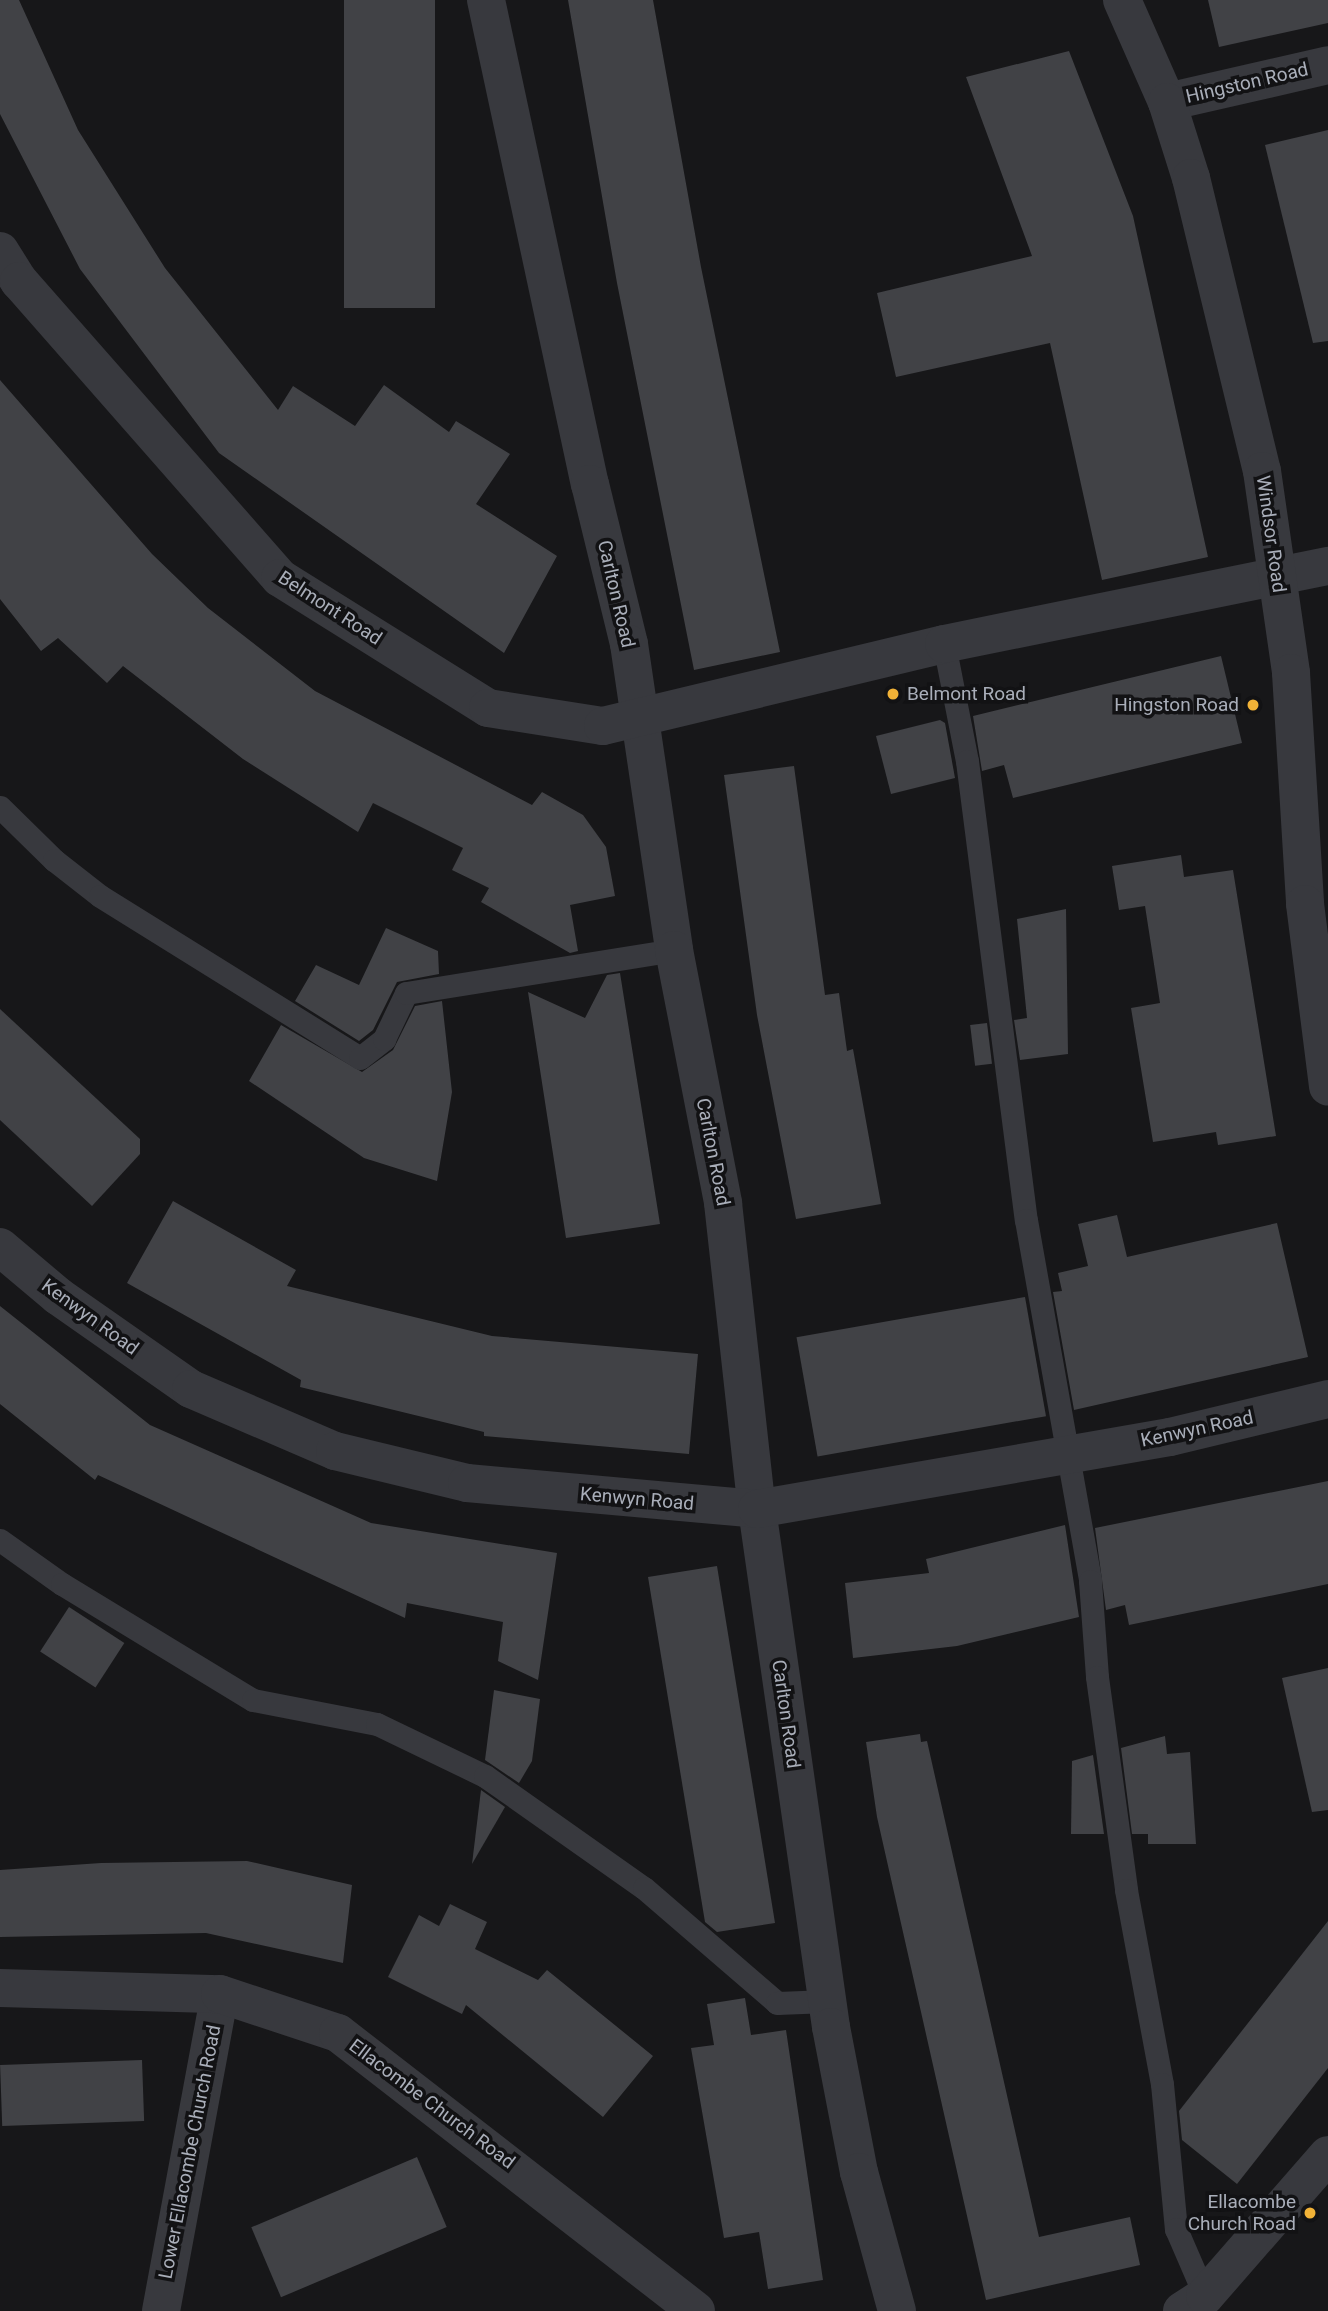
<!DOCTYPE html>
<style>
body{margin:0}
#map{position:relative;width:1328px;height:2311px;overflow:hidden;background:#171719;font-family:Roboto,sans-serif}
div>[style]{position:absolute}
.building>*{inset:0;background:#414246;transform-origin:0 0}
.service>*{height:23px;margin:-11.5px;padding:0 11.5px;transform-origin:11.5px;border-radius:11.5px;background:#38393e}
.minor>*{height:38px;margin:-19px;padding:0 19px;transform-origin:19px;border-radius:19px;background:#38393e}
.tertiary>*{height:38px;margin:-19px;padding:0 19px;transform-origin:19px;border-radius:19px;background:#38393e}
.dots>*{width:19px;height:19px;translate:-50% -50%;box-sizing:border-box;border:4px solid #121214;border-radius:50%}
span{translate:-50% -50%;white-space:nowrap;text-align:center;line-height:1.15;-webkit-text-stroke:7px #121214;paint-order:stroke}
.street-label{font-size:19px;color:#a9aeb9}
.poi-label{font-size:19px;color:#a9aeb9}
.left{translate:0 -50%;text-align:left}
.right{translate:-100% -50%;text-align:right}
</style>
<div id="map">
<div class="building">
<div style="clip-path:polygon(0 0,19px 0,78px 130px,165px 268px,278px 410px,293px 386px,355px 426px,384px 385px,449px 432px,456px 421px,510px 454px,476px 504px,557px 556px,504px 653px,219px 453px,80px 269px,0 114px)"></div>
<div style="left:344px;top:0;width:91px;height:308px"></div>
<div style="clip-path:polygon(568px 0,653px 0,701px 267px,780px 652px,694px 670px,617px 283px)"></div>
<div style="clip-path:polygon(1208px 0,1328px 0,1328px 23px,1219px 47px)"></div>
<div style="clip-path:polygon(1069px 51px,1133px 216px,1208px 557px,1102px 580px,1050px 343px,896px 377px,877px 293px,1032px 256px,966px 77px)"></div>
<div style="clip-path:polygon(1328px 130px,1328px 341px,1313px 343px,1265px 145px)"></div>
<div style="clip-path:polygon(0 380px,152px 554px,208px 608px,315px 691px,532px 805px,542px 792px,583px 815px,606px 847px,615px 896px,570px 905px,578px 951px,570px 953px,481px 902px,489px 888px,452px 870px,463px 848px,373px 803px,358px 832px,243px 759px,123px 666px,107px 683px,58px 638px,41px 651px,0 599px)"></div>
<div style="clip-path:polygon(1221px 656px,1242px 743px,1013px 798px,1004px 765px,982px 771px,973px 716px)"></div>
<div style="clip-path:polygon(940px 720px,945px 723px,955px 778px,891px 794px,876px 736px)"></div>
<div style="clip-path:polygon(794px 766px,825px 995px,839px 993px,847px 1051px,853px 1049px,881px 1204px,796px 1219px,757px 1015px,724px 775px)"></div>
<div style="clip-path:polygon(1181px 855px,1184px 877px,1233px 870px,1276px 1136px,1218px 1145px,1216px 1132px,1153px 1142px,1131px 1008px,1160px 1003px,1145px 906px,1119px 910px,1112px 866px)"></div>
<div style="clip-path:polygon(1066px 909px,1068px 1054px,1020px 1060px,1014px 1020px,1027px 1018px,1017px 919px)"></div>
<div style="clip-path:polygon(386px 928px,438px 951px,439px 974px,397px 982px,373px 1030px,359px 1041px,295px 1001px,316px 965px,359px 985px)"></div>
<div style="clip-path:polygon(620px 973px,660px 1224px,566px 1238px,528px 992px,585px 1018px,607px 975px)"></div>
<div style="clip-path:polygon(442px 1001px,452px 1092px,437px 1181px,364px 1158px,249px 1081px,281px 1025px,362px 1072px,393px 1050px,415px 1006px)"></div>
<div style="clip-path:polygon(0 1009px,140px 1139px,140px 1154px,92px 1206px,0 1120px)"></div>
<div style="left:987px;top:1023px;width:41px;height:17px;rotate:83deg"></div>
<div style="clip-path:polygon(173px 1201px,296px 1270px,287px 1286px,492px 1336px,698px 1354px,689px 1454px,484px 1436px,484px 1432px,300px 1387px,301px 1380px,127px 1283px)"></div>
<div style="clip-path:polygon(1117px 1215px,1127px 1257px,1277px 1223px,1308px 1357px,1074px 1410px,1053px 1292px,1062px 1291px,1058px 1273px,1088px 1266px,1078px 1224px)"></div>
<div style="left:1025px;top:1297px;width:121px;height:232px;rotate:80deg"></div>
<div style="clip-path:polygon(0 1306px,150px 1425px,371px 1523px,557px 1553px,538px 1680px,498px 1661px,503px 1622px,407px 1603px,405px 1618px,98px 1475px,95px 1480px,0 1404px)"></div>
<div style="clip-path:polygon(1328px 1481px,1328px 1584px,1129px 1625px,1125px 1605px,1106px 1610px,1095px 1528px)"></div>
<div style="clip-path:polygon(1065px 1525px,1079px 1617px,957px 1646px,853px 1658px,845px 1583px,929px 1573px,926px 1559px)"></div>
<div style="clip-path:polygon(717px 1566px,775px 1923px,717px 1932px,705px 1922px,648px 1577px)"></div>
<div style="left:69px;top:1607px;width:66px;height:53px;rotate:33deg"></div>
<div style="clip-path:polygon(1328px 1668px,1328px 1810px,1312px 1812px,1282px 1678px)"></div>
<div style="clip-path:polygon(494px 1690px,540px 1699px,532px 1761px,519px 1783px,485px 1760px)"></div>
<div style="clip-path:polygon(920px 1734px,921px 1742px,927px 1741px,1039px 2237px,1130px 2217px,1140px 2265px,986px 2300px,877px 1817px,866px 1742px)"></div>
<div style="clip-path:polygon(1165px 1736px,1167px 1754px,1190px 1752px,1196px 1844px,1148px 1844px,1148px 1834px,1132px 1834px,1121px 1748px)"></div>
<div style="clip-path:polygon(1093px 1755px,1104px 1834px,1071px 1834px,1072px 1761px)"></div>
<div style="clip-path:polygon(481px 1790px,505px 1807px,472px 1864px)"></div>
<div style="clip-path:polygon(247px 1861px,352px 1885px,343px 1963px,206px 1933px,0 1937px,0 1870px,101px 1863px)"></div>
<div style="clip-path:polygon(450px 1904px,487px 1922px,475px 1949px,538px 1980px,547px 1970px,653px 2056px,603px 2117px,466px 2005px,462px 2014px,388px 1977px,419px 1915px,439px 1926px)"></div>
<div style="clip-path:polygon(1328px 1921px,1328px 2068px,1237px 2184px,1182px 2140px,1179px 2111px)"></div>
<div style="clip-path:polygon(745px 1998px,751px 2035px,786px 2030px,823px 2280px,768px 2289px,759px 2232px,724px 2238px,691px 2048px,714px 2045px,707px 2004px)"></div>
<div style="left:142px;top:2060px;width:61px;height:142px;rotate:88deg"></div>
<div style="left:417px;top:2157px;width:76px;height:180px;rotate:67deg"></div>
</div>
<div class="service">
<div style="left:944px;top:644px;width:119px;rotate:78.9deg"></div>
<div style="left:967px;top:761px;width:463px;rotate:82.7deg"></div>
<div style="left:1026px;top:1220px;width:367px;rotate:79.9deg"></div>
<div style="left:1090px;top:1581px;width:96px;rotate:85.8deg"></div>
<div style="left:1097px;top:1677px;width:215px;rotate:82.2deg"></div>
<div style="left:1126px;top:1890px;width:197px;rotate:79.5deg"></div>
<div style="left:1162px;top:2084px;width:146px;rotate:84.5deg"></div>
<div style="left:1176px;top:2229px;width:73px;rotate:66.6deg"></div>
<div style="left:0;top:807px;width:76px;rotate:44.5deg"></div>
<div style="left:54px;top:860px;width:58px;rotate:38deg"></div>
<div style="left:100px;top:896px;width:306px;rotate:31.9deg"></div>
<div style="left:360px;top:1058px;width:31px;rotate:-38deg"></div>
<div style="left:384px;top:1039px;width:51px;rotate:-64.4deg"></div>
<div style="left:406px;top:993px;width:271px;rotate:-9.1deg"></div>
<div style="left:0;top:1540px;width:76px;rotate:35.4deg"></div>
<div style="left:62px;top:1584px;width:223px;rotate:31.3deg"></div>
<div style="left:253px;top:1700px;width:126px;rotate:11deg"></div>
<div style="left:377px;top:1724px;width:120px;rotate:25.7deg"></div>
<div style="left:485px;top:1776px;width:194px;rotate:35.2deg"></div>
<div style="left:644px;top:1888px;width:176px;rotate:40.8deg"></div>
<div style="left:777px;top:2003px;width:51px;rotate:-2.2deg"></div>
</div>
<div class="minor">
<div style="left:486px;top:0;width:495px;rotate:77.9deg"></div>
<div style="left:590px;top:484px;width:165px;rotate:76.3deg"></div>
<div style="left:629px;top:644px;width:309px;rotate:81.6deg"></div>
<div style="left:674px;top:950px;width:258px;rotate:79deg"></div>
<div style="left:723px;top:1203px;width:308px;rotate:83.7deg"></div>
<div style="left:757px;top:1509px;width:523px;rotate:81.87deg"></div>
<div style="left:831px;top:2027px;width:148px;rotate:79.1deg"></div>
<div style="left:859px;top:2172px;width:144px;rotate:74.7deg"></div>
<div style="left:1167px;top:102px;width:165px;rotate:-12.9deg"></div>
<div style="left:0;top:251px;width:36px;rotate:58deg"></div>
<div style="left:19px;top:281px;width:395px;rotate:48.7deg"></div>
<div style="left:280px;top:578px;width:245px;rotate:32deg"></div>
<div style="left:488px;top:708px;width:116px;rotate:8.9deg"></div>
<div style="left:603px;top:726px;width:351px;rotate:-13.5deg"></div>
<div style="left:944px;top:644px;width:392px;rotate:-11.5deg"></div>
<div style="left:0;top:1247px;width:76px;rotate:40.2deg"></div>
<div style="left:58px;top:1296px;width:162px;rotate:35deg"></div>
<div style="left:191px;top:1389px;width:157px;rotate:23.3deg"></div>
<div style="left:335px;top:1451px;width:136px;rotate:13.6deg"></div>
<div style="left:467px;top:1483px;width:291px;rotate:5.1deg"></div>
<div style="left:757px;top:1509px;width:419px;rotate:-9.9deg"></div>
<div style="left:1170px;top:1437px;width:163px;rotate:-13.5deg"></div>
<div style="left:161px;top:2311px;width:322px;rotate:-79.5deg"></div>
</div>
<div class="tertiary">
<div style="left:1122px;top:0;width:111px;rotate:66.2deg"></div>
<div style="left:1167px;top:102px;width:80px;rotate:72.5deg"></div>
<div style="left:1191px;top:178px;width:301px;rotate:76.4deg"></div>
<div style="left:1262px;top:471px;width:204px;rotate:81.8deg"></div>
<div style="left:1291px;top:673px;width:231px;rotate:86.5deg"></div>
<div style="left:1305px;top:904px;width:184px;rotate:82.8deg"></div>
<div style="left:0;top:1988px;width:220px;rotate:1.6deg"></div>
<div style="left:220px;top:1994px;width:124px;rotate:18.3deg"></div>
<div style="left:338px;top:2033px;width:453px;rotate:37.8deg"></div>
<div style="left:1182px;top:2311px;width:27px;rotate:-33deg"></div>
<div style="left:1205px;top:2296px;width:187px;rotate:-48.9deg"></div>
</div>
<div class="dots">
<div style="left:893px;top:694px;background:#f1b237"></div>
<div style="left:1253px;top:705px;background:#f1b237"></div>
<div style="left:1310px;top:2213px;background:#f1b237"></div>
</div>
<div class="street-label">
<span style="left:1247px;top:83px;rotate:-13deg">Hingston Road</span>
<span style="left:1271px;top:534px;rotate:82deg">Windsor Road</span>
<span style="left:616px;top:594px;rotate:77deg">Carlton Road</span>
<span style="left:330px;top:608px;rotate:33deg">Belmont Road</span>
<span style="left:713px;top:1152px;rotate:79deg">Carlton Road</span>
<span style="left:90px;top:1317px;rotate:36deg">Kenwyn Road</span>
<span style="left:1197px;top:1429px;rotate:-12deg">Kenwyn Road</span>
<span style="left:637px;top:1499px;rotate:5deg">Kenwyn Road</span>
<span style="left:786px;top:1714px;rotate:82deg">Carlton Road</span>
<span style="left:432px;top:2104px;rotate:37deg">Ellacombe Church Road</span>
<span style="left:190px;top:2152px;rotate:-79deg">Lower Ellacombe Church Road</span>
</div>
<div class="poi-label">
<span class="left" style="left:907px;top:694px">Belmont Road</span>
<span class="right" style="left:1239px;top:705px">Hingston Road</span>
<span class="right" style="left:1296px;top:2213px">Ellacombe<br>Church Road</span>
</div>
</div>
